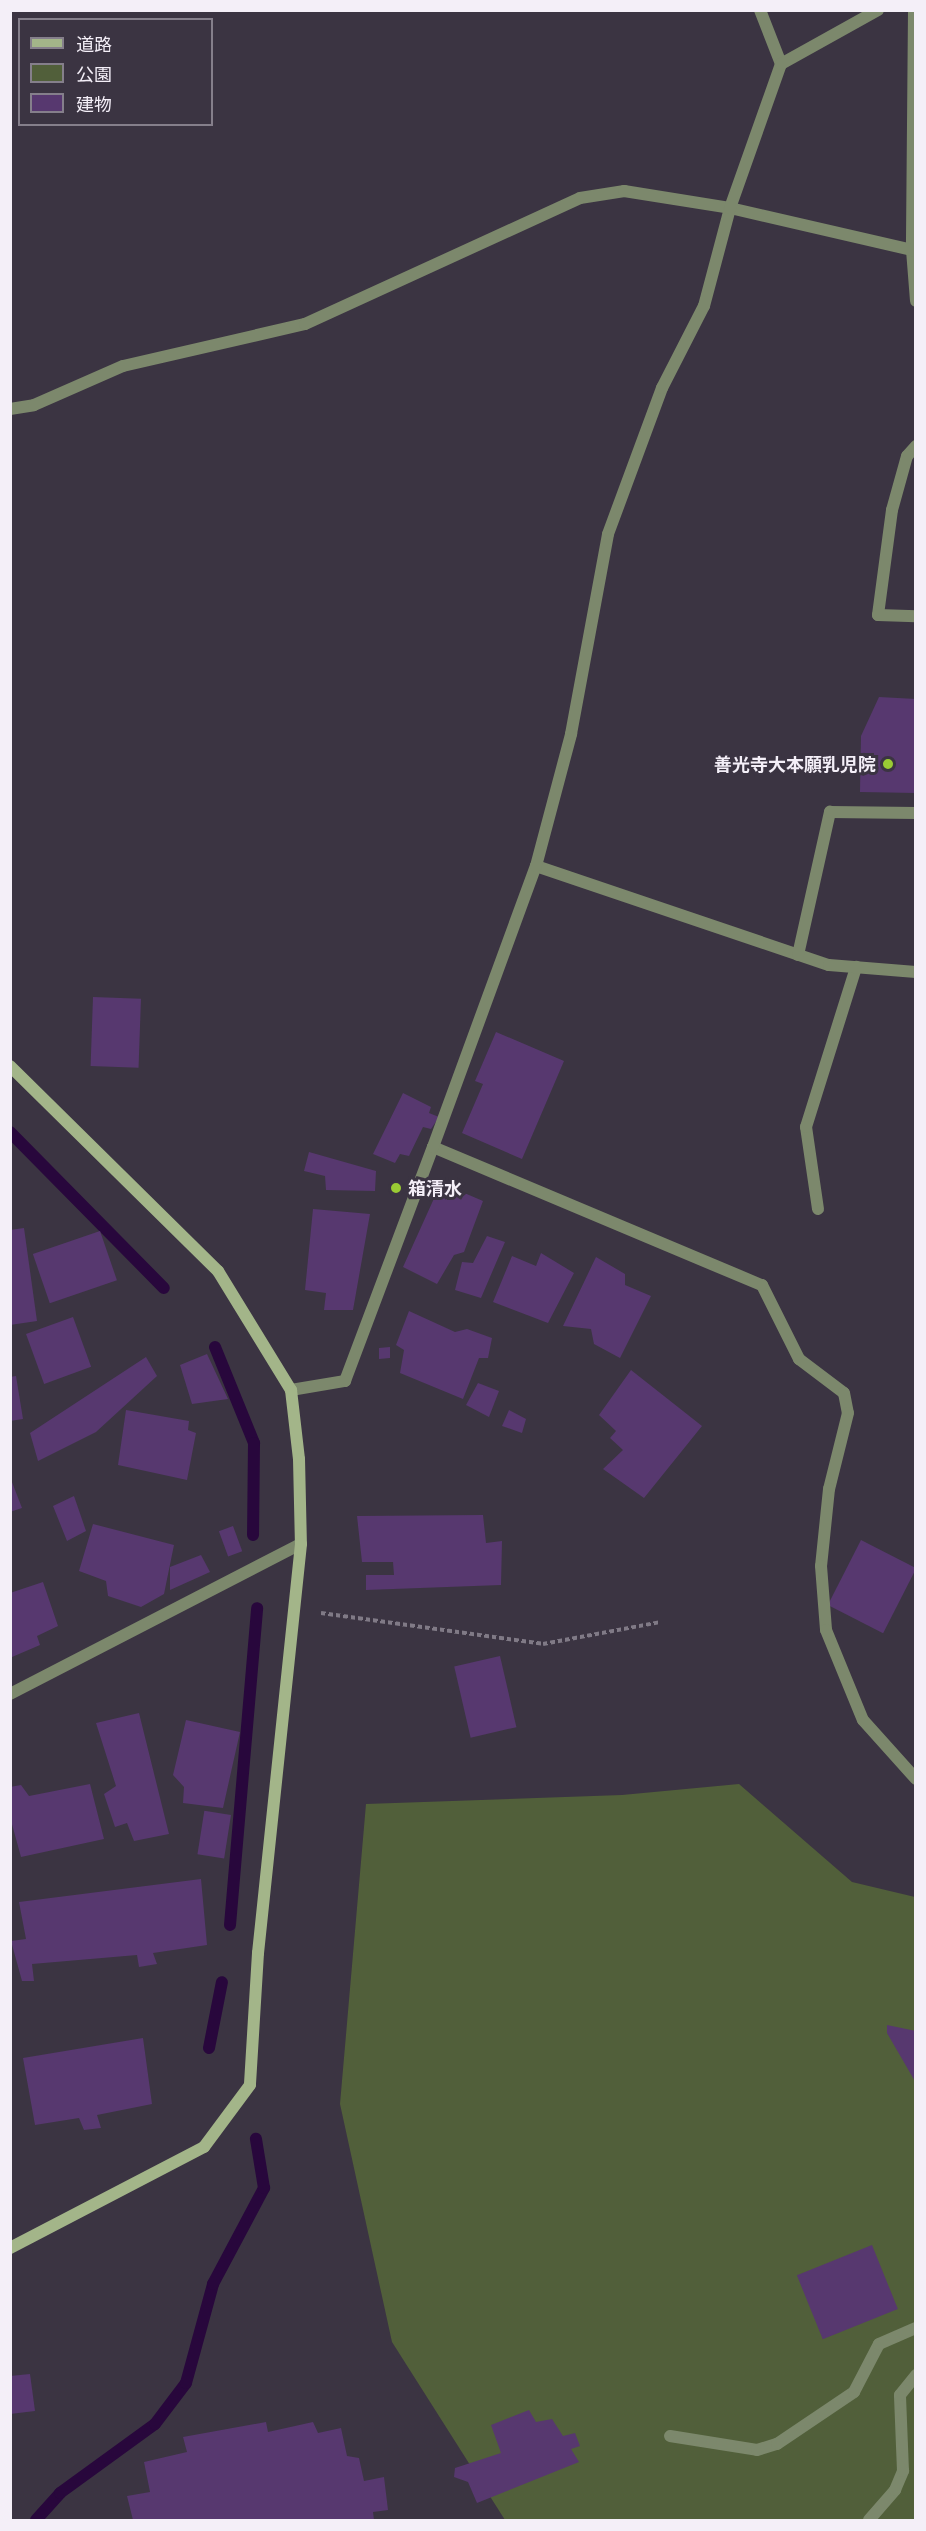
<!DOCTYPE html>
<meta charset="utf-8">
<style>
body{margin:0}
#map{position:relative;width:926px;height:2531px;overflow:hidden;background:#3b3442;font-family:Barlow,"Noto Sans JP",sans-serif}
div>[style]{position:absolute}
.green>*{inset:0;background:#515f3a}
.stream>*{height:12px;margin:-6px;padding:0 6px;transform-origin:6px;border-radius:6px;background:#28073c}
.building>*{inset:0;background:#57386f;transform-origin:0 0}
.path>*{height:4px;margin-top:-2px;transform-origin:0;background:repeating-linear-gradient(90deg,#807a86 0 4.5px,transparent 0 7.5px)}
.lane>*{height:12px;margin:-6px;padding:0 6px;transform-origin:6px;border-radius:6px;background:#7c886c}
.street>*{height:12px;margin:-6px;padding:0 6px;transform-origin:6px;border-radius:6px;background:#7c886c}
.secondary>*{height:12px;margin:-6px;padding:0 6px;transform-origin:6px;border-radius:6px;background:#a3b589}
.dots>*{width:16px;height:16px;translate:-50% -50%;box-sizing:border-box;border:3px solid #3b3442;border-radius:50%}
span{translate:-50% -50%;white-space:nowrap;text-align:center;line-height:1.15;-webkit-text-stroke:6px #3b3442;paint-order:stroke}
.poi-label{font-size:18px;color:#f4eff8;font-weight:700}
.right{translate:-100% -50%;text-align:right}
.left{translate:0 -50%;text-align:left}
.frame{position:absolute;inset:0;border:12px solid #f4eff8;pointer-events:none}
.legend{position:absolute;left:18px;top:18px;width:195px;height:108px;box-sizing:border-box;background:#3b3442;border:2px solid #857f8b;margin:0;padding:8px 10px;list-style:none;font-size:18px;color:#f4eff8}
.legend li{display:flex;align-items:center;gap:12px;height:30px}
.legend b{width:30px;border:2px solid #857f8b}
</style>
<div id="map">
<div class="green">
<div style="clip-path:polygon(739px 1784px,852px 1882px,915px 1897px,915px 2520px,505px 2520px,392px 2342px,340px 2104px,366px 1804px,622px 1795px)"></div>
</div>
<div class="stream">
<div style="left:10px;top:1132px;width:219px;rotate:45.4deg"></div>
<div style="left:215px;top:1347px;width:104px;rotate:67.9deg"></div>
<div style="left:254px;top:1443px;width:92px;rotate:90.6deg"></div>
<div style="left:230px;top:1925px;width:318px;rotate:-85.1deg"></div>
<div style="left:209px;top:2048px;width:67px;rotate:-78.9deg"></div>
<div style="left:36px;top:2520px;width:36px;rotate:-48deg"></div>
<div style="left:60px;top:2493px;width:117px;rotate:-36deg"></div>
<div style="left:155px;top:2424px;width:51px;rotate:-52.9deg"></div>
<div style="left:186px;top:2383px;width:103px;rotate:-74.7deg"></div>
<div style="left:213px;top:2284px;width:109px;rotate:-62deg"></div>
<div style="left:264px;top:2188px;width:50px;rotate:-99.3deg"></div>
</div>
<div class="building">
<div style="clip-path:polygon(879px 697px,916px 699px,916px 793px,860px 792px,861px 736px)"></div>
<div style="left:93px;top:997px;width:48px;height:69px;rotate:2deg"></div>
<div style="clip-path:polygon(496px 1032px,564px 1061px,522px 1159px,462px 1133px,483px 1084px,475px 1081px)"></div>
<div style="clip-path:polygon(403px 1093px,431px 1107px,429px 1113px,439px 1117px,431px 1129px,423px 1127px,409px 1156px,400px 1154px,395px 1163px,373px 1154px)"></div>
<div style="clip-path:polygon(309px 1152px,376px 1171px,375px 1191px,326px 1190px,325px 1176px,304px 1171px)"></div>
<div style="clip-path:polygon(441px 1183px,483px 1201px,464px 1252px,454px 1255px,437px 1284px,403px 1267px)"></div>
<div style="clip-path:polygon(313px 1209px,370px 1214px,353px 1310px,324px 1310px,326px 1293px,305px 1290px)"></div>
<div style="clip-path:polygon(24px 1228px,37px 1321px,10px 1325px,10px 1230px)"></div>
<div style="left:100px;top:1231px;width:52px;height:71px;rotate:71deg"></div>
<div style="clip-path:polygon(487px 1236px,505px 1242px,481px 1298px,455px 1290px,462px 1262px,473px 1263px)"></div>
<div style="clip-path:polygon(541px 1253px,574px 1273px,548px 1323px,493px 1302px,512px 1256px,536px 1266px)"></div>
<div style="clip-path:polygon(596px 1257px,625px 1274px,625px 1285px,651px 1296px,620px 1358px,594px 1344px,591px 1329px,563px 1326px)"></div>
<div style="clip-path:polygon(409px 1311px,455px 1332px,467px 1329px,492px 1338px,488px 1358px,479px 1358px,463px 1399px,400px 1373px,404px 1350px,396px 1345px)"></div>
<div style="left:73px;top:1317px;width:53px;height:50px;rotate:70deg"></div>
<div style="clip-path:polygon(390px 1347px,390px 1358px,379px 1359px,379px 1348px)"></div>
<div style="clip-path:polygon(207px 1354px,228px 1399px,192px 1404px,180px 1365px)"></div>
<div style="clip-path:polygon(146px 1357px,157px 1376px,96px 1432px,38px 1461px,30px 1433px)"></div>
<div style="clip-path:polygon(631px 1370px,702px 1426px,644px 1498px,603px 1469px,623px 1450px,610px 1438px,616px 1431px,599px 1415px)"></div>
<div style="clip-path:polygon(16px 1376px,23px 1419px,10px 1421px,10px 1377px)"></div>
<div style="clip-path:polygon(478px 1383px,499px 1391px,489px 1417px,466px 1405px)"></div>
<div style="clip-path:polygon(126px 1410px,189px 1421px,188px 1430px,196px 1433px,187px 1480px,118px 1465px)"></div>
<div style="clip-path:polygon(509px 1410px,526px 1419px,522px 1433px,502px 1426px)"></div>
<div style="clip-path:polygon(10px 1477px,22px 1508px,10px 1512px)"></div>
<div style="clip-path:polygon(74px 1496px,86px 1531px,67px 1541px,53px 1506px)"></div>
<div style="clip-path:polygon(483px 1515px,486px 1543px,502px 1541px,501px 1585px,366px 1590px,366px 1575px,394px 1575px,393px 1562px,362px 1562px,357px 1516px)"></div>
<div style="clip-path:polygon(93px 1524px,174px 1545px,164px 1594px,141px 1607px,108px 1596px,106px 1581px,79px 1571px)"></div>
<div style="left:233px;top:1526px;width:27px;height:15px;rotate:70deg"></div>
<div style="left:861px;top:1540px;width:62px;height:73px;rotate:27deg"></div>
<div style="clip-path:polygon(201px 1555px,210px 1572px,170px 1590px,170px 1567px)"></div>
<div style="clip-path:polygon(43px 1582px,58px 1626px,37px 1636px,40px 1645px,12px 1657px,10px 1593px)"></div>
<div style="left:500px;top:1656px;width:73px;height:47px;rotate:77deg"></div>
<div style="clip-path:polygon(139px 1713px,169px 1834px,134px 1841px,127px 1823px,115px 1827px,104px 1794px,116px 1786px,96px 1723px)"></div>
<div style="clip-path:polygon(186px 1720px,240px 1732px,223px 1808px,183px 1803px,184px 1787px,173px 1775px)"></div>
<div style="clip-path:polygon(90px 1784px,104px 1839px,21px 1857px,10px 1817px,10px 1787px,21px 1785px,29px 1796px)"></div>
<div style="left:231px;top:1815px;width:44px;height:27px;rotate:99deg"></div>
<div style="clip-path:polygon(201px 1879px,207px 1945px,153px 1953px,157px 1964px,139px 1967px,137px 1955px,32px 1964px,34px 1981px,22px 1981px,11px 1941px,26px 1939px,19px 1902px)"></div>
<div style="clip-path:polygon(887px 2025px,916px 2031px,916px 2083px,887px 2033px)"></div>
<div style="clip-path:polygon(143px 2038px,152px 2104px,97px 2115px,101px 2128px,84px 2130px,79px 2118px,35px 2125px,23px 2058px)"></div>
<div style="left:872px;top:2245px;width:69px;height:81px;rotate:68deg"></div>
<div style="clip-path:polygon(30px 2374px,35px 2411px,10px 2414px,10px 2376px)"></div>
<div style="clip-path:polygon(529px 2410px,536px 2422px,552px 2419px,563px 2436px,575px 2433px,580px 2446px,571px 2449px,579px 2462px,477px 2503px,468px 2482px,454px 2477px,455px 2468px,501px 2453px,491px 2425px)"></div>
<div style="clip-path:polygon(266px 2422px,268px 2432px,313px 2422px,318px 2433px,341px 2428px,347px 2456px,359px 2458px,364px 2481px,384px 2477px,388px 2510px,373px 2512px,374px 2520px,133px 2520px,127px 2496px,150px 2492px,144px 2462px,187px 2452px,183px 2437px)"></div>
</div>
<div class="path">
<div style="left:321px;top:1613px;width:224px;rotate:7.9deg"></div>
<div style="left:543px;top:1644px;width:119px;rotate:-10.6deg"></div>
</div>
<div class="lane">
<div style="left:818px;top:1209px;width:83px;rotate:-98.3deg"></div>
<div style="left:806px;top:1127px;width:168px;rotate:-72.6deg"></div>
<div style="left:762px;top:1285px;width:83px;rotate:63.4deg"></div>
<div style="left:799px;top:1359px;width:56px;rotate:37.1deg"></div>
<div style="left:844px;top:1393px;width:20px;rotate:79deg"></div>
<div style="left:848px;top:1413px;width:78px;rotate:104deg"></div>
<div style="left:829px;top:1489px;width:77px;rotate:95.9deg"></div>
<div style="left:821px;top:1566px;width:64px;rotate:85.5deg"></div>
<div style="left:826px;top:1630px;width:97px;rotate:67.7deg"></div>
<div style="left:863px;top:1720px;width:79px;rotate:48.1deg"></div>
<div style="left:670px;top:2436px;width:88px;rotate:9.1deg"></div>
<div style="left:757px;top:2450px;width:21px;rotate:-17deg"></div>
<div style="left:777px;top:2444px;width:93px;rotate:-34deg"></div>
<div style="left:854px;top:2392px;width:54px;rotate:-62.5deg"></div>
<div style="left:879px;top:2344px;width:40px;rotate:-23.4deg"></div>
<div style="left:869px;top:2520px;width:40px;rotate:-49deg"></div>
<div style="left:895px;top:2490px;width:21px;rotate:-67deg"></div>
<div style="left:903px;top:2471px;width:76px;rotate:-92.3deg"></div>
<div style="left:900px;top:2395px;width:26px;rotate:-51deg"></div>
</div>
<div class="street">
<div style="left:760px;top:10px;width:58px;rotate:68.7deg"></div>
<div style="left:914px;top:10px;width:240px;rotate:90.5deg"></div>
<div style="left:912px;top:250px;width:51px;rotate:85.5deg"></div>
<div style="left:10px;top:409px;width:24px;rotate:-9deg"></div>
<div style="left:34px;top:405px;width:97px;rotate:-23.7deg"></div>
<div style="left:123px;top:366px;width:187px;rotate:-13deg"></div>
<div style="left:305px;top:324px;width:302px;rotate:-24.6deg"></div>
<div style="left:580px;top:198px;width:45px;rotate:-9deg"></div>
<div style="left:624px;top:191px;width:107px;rotate:9.1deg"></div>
<div style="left:730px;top:208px;width:191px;rotate:13deg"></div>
<div style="left:916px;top:446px;width:13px;rotate:132deg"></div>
<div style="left:907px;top:456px;width:56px;rotate:105.5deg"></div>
<div style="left:892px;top:510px;width:106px;rotate:97.6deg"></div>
<div style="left:878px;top:615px;width:38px;rotate:2deg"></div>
<div style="left:536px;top:866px;width:309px;rotate:18.7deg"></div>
<div style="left:829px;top:965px;width:87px;rotate:4.6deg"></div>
<div style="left:798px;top:955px;width:147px;rotate:-77.4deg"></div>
<div style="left:830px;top:812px;width:86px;rotate:0.7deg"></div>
<div style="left:433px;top:1147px;width:357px;rotate:22.8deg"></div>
<div style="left:291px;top:1390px;width:55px;rotate:-9.5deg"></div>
<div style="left:345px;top:1381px;width:250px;rotate:-69.4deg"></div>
<div style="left:433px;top:1147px;width:299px;rotate:-69.9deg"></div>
<div style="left:536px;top:866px;width:137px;rotate:-75.1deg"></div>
<div style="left:571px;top:734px;width:203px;rotate:-79.5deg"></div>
<div style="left:608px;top:534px;width:156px;rotate:-69.7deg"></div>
<div style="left:662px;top:388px;width:92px;rotate:-62.9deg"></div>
<div style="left:704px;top:306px;width:101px;rotate:-75.1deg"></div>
<div style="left:730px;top:208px;width:153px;rotate:-70.5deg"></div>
<div style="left:781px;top:64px;width:111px;rotate:-29.1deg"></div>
<div style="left:10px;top:1694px;width:327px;rotate:-27.3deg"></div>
</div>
<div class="secondary">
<div style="left:10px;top:1066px;width:292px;rotate:44.6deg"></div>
<div style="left:218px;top:1271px;width:140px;rotate:58.5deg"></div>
<div style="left:291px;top:1390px;width:69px;rotate:83.4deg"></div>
<div style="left:299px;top:1459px;width:85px;rotate:88.7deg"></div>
<div style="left:301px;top:1544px;width:411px;rotate:96deg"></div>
<div style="left:258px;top:1953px;width:132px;rotate:93.5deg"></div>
<div style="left:250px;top:2085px;width:77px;rotate:126.6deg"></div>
<div style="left:204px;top:2147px;width:219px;rotate:152.5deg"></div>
</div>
<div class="dots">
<div style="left:888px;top:764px;background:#9acb34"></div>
<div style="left:396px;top:1188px;background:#9acb34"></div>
</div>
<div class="poi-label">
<span class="right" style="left:876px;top:764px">善光寺大本願乳児院</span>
<span class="left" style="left:408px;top:1188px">箱清水</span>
</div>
<div class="frame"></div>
<ul class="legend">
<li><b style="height:8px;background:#a3b589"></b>道路</li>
<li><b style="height:16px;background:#515f3a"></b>公園</li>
<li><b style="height:16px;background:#57386f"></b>建物</li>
</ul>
</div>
